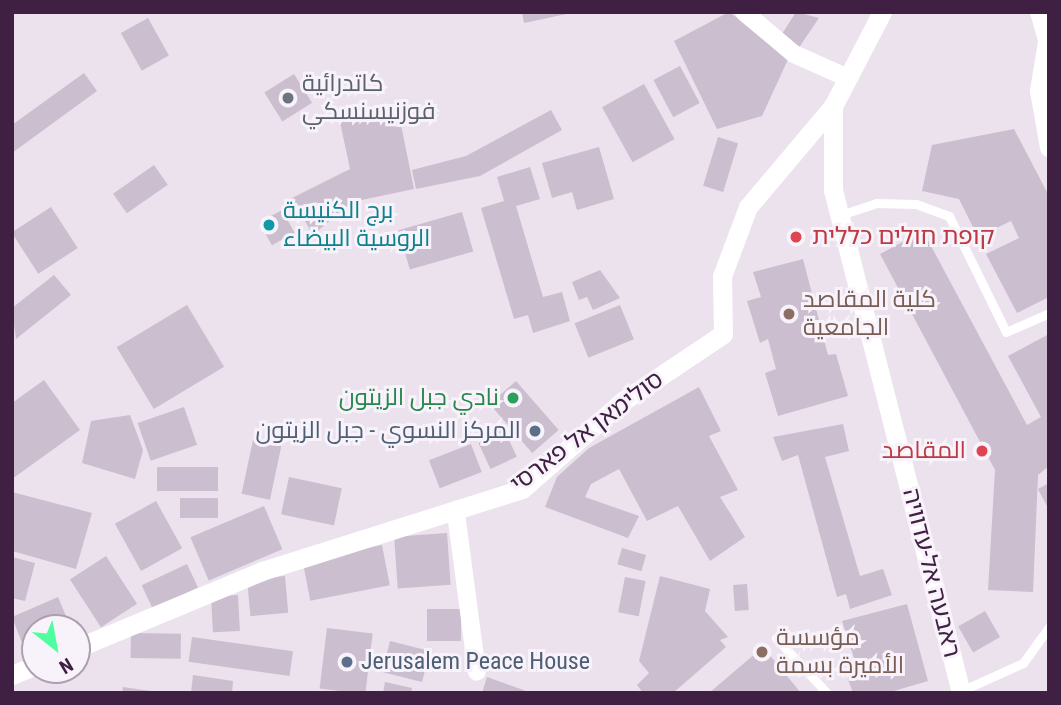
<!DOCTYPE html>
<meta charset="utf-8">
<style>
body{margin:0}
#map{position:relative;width:1061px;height:705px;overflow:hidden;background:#ebe2ee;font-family:"Roboto Condensed",Cairo,"Noto Sans Hebrew",sans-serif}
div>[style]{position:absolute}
.building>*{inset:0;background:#cbbecf;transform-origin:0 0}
.service>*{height:9px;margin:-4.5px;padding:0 4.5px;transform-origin:4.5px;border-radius:4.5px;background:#fff}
.minor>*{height:18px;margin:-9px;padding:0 9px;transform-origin:9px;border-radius:9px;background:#fff}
.tertiary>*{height:19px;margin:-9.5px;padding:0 9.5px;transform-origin:9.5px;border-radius:9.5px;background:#fff}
.dots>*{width:19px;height:19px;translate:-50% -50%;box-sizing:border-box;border:4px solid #f8f3fa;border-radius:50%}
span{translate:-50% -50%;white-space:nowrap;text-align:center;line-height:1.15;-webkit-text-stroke:6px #f8f3fa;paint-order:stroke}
.worship-label{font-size:24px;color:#5b616d}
.left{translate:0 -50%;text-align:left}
.culture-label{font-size:24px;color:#0d838f}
.health-label{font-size:24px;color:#be3a42}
.right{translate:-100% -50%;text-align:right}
.education-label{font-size:24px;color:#785e54}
.leisure-label{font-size:24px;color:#27864d}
.service-label{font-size:24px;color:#4e5e75}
.street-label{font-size:24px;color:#3f2042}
.frame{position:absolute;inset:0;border:14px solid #3f2042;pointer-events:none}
.north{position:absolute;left:21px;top:614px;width:70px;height:70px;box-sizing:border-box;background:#f8f3fa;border:2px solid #ae9fb0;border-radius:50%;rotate:149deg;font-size:19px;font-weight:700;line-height:28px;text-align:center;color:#3f2042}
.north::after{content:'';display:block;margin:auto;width:24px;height:32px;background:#4fff9f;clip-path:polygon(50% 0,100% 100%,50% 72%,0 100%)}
</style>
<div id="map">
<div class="building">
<div style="clip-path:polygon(522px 12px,571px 12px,571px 13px,524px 23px)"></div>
<div style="clip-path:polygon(729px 12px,790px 55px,762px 116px,717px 129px,674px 41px)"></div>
<div style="clip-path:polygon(796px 12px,819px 18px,798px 49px,780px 37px)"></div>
<div style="left:148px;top:18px;width:43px;height:31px;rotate:61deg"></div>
<div style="left:680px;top:66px;width:42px;height:30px;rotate:62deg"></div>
<div style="clip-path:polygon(84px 73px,97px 91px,12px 153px,12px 125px)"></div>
<div style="left:294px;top:74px;width:34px;height:35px;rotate:58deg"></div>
<div style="left:644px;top:84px;width:63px;height:48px;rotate:61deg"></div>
<div style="clip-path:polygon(398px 110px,414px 189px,352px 202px,313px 235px,292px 198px,350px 169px,340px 122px)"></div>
<div style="clip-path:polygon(551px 110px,562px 130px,480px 176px,416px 189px,412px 170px,466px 156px)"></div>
<div style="clip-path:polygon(1014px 129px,1049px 196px,1049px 297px,1017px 313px,986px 254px,1019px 238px,1011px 221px,978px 237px,959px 199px,922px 191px,932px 145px)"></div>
<div style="left:718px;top:137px;width:21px;height:51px;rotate:17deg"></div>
<div style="clip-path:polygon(599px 147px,614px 199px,577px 210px,572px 192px,552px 198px,542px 163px)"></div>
<div style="left:154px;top:165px;width:24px;height:50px;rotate:55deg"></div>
<div style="clip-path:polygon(530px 167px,540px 199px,516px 206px,543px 297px,562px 292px,570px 321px,533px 333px,528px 315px,514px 319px,481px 208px,504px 201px,497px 177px)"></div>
<div style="left:51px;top:207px;width:49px;height:47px;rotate:57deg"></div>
<div style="left:282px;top:210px;width:26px;height:26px;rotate:61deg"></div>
<div style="left:462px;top:212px;width:41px;height:66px;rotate:74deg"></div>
<div style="clip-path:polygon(923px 231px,1027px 425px,1041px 417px,1008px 356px,1049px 334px,1049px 466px,1038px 475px,1033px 592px,988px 590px,995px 470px,880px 254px)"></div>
<div style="clip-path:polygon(803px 259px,828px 355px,836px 354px,848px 396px,778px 416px,765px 373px,776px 369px,768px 339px,760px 343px,747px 301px,761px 297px,753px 272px)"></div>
<div style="clip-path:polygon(600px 270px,620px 298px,593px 310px,587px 297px,579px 300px,572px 282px)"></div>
<div style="clip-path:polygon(54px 275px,71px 295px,16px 339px,12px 308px)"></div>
<div style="left:187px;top:305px;width:72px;height:82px;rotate:59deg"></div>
<div style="left:620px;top:305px;width:37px;height:49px;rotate:68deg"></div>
<div style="clip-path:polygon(44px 380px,80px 430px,12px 479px,12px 403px)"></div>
<div style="left:516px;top:381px;width:65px;height:35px;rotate:49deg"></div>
<div style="clip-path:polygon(699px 387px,721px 431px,709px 436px,738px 490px,720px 497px,745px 537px,710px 561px,678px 506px,647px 521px,619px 469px,591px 484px,585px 497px,639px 516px,628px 538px,545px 507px,557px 477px,589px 448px)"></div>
<div style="left:184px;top:407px;width:40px;height:49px;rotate:71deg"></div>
<div style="clip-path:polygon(130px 415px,143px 450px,135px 479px,82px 463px,91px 421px)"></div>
<div style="clip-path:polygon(843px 424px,849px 451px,825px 457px,860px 576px,883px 569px,892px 595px,850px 609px,846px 594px,837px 597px,798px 455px,782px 461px,773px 437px)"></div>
<div style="left:502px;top:425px;width:35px;height:29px;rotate:65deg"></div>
<div style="left:253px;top:440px;width:29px;height:55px;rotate:12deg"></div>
<div style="left:471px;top:444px;width:30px;height:45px;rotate:69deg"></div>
<div style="left:218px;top:467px;width:24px;height:61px;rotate:90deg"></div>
<div style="left:289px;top:477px;width:54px;height:38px;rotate:12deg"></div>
<div style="clip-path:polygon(1049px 483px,1049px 510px,1038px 489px)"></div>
<div style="clip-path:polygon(12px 492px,92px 513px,76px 569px,12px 551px)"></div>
<div style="left:180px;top:498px;width:38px;height:20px"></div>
<div style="left:156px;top:501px;width:54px;height:47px;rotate:61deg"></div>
<div style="left:264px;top:506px;width:47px;height:80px;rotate:67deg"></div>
<div style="left:447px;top:533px;width:52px;height:53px;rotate:86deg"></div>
<div style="left:382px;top:545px;width:41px;height:81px;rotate:79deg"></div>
<div style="left:622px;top:548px;width:25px;height:17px;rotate:16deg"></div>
<div style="left:106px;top:556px;width:57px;height:43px;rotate:57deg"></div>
<div style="clip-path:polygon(12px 557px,35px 563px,25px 601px,12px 598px)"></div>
<div style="left:187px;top:564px;width:26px;height:50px;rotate:65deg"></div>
<div style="left:285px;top:576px;width:37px;height:38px;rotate:85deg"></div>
<div style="clip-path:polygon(660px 576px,710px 589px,705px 611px,728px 637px,720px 640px,726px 647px,673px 693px,643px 693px,637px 685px,649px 673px,639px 661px)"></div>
<div style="left:625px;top:577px;width:21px;height:36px;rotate:11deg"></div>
<div style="left:747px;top:584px;width:26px;height:14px;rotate:86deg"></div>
<div style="left:238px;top:595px;width:36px;height:27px;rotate:87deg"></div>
<div style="clip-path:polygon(58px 597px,71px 628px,35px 628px,35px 655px,28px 658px,12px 617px)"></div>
<div style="clip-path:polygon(907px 604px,928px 681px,887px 693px,853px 693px,847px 677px,859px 673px,842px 621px)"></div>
<div style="left:427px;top:609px;width:34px;height:32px"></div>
<div style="left:985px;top:611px;width:30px;height:31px;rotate:60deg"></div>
<div style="left:327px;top:628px;width:46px;height:61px;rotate:7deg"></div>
<div style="left:131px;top:633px;width:50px;height:25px;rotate:1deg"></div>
<div style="left:192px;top:637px;width:102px;height:25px;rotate:8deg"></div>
<div style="left:390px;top:641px;width:41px;height:32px;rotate:14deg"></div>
<div style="clip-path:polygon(763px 647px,801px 693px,709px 693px)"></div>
<div style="clip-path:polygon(193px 675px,233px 681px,232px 693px,191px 693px)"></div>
<div style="clip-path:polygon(487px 677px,529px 692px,529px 693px,482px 693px)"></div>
<div style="clip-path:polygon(385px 682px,412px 688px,411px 693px,383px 693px)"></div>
<div style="clip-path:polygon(123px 687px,151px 691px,151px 693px,122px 693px)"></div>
</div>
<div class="service">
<div style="left:840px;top:215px;width:38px;rotate:-18deg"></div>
<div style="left:876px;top:203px;width:40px;rotate:1.4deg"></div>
<div style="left:916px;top:204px;width:35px;rotate:20deg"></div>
<div style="left:949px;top:216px;width:129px;rotate:63.8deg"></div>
<div style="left:1006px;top:332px;width:47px;rotate:-23.8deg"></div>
<div style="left:776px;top:638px;width:75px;rotate:47.2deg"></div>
<div style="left:961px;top:691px;width:68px;rotate:-24.3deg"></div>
<div style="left:1023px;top:663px;width:44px;rotate:-54.2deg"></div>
</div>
<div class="minor">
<div style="left:744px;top:12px;width:65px;rotate:40deg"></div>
<div style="left:794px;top:54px;width:59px;rotate:24deg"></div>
<div style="left:1039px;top:12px;width:37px;rotate:74deg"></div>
<div style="left:1047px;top:42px;width:50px;rotate:99.3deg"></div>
<div style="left:1039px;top:91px;width:58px;rotate:80deg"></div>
<div style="left:456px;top:513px;width:160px;rotate:82.5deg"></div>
</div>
<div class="tertiary">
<div style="left:882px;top:12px;width:106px;rotate:117.5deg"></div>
<div style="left:833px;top:106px;width:84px;rotate:90deg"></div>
<div style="left:833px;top:190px;width:519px;rotate:75.72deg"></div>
<div style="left:77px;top:648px;width:200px;rotate:-22.6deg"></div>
<div style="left:262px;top:571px;width:273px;rotate:-17.5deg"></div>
<div style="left:522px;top:489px;width:134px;rotate:-41.1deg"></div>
<div style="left:623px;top:401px;width:120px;rotate:-33.8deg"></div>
<div style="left:723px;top:334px;width:58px;rotate:-91deg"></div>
<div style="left:722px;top:276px;width:74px;rotate:-69.4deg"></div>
<div style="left:748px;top:207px;width:132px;rotate:-49.9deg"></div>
<div style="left:12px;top:675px;width:25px;rotate:-23deg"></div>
</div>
<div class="dots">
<div style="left:288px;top:98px;background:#6b7280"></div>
<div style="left:269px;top:225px;background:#0f9aa8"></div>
<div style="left:796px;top:237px;background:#e0444e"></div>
<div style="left:789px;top:314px;background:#8d6e63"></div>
<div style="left:513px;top:398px;background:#2e9e5b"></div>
<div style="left:535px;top:431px;background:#5c6f8a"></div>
<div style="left:982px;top:451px;background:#e0444e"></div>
<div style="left:762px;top:652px;background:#8d6e63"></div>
<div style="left:347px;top:662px;background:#5c6f8a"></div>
</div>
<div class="worship-label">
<span class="left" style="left:302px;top:98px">كاتدرائية<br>فوزنيسنسكي</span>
</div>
<div class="culture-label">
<span class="left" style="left:283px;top:225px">برج الكنيسة<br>الروسية البيضاء</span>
</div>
<div class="health-label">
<span class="left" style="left:812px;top:237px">קופת חולים כללית</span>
<span class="right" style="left:966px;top:451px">المقاصد</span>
</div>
<div class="education-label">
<span class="left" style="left:803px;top:314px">كلية المقاصد<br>الجامعية</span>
<span class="left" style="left:776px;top:652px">مؤسسة<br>الأميرة بسمة</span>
</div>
<div class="leisure-label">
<span class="right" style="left:499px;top:398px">نادي جبل الزيتون</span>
</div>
<div class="service-label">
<span class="right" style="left:521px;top:431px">المركز النسوي - جبل الزيتون</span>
<span class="left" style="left:361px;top:662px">Jerusalem Peace House</span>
</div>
<div class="street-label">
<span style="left:587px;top:432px;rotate:-37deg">סולימאן אל פארסי</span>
<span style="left:931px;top:573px;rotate:76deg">ראבעה אל-עדוויה</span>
</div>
<div class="frame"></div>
<div class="north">N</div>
</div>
